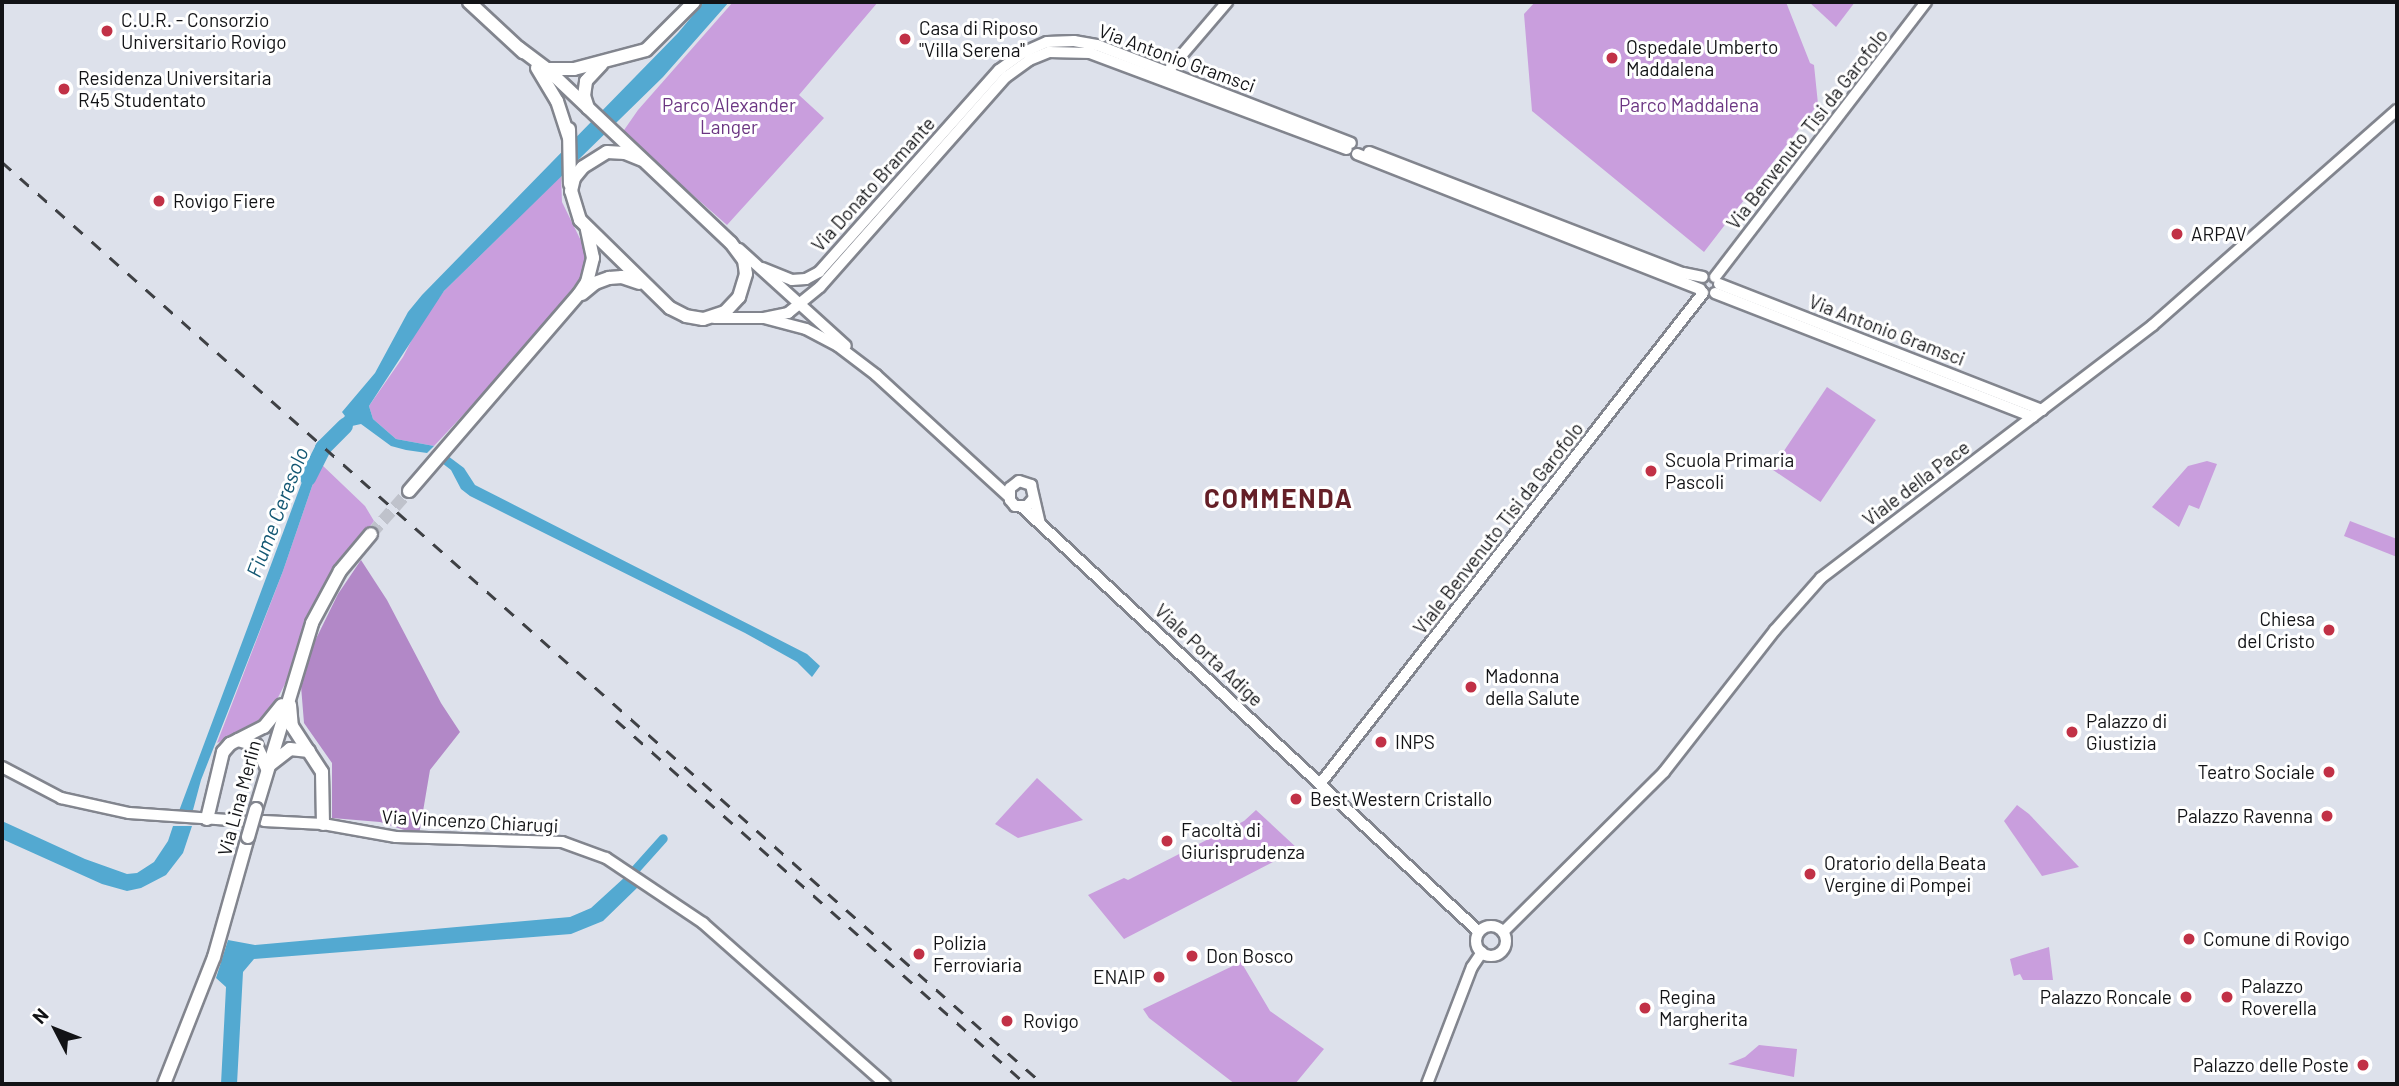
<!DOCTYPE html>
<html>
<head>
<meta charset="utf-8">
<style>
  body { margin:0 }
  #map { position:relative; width:2399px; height:1086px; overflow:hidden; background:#dde1eb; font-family:Barlow,sans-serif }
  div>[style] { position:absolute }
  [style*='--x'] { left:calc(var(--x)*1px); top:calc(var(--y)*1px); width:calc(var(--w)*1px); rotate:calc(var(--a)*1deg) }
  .green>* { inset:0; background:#c99edd; transform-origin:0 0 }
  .forest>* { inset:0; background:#b288c7 }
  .water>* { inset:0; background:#53a9d1 }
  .canal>* { height:9px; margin:-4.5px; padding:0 4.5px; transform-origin:4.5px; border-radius:4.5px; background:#53a9d1 }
  .river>* { height:16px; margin:-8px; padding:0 8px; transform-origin:8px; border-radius:8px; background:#53a9d1 }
  .secondary-tunnel>* { height:12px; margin-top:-6px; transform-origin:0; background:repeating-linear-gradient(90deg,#bfc2cb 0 12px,transparent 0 18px) }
  .roads { filter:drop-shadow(2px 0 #82858e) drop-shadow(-2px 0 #82858e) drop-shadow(0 2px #82858e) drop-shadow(0 -2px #82858e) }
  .tertiary>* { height:10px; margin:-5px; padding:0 5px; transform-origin:5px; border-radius:5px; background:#fff }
  .tertiary>.ring { margin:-5px; padding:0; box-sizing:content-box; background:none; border:10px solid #fff; border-radius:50% }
  .secondary>* { height:12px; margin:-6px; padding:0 6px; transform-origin:6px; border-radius:6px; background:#fff }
  .rail>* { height:2.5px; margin-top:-1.25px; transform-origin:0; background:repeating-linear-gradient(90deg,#3e4044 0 12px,transparent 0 24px) }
  .bridges { filter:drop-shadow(2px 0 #82858e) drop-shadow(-2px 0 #82858e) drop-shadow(0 2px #82858e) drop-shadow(0 -2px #82858e) }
  .secondary-bridge>* { height:12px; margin:-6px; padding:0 6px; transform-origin:6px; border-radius:6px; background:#fff }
  .dots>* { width:19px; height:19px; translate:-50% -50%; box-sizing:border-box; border:4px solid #fff; border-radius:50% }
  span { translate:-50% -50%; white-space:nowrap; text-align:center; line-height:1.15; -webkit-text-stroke:6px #fff; paint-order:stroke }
  .poi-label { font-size:19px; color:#121316 }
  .left { translate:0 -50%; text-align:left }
  .right { translate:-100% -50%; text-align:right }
  .street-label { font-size:19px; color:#121316 }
  .park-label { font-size:19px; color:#6b3582 }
  .water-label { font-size:21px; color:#135773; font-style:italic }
  .district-label { font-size:26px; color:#651f27; font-weight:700; letter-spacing:2px }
  .frame { position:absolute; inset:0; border:4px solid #121316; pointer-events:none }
  .north { position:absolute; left:21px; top:995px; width:70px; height:70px; -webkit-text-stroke:5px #fff; paint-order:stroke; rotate:312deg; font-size:19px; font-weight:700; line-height:28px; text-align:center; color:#121316 }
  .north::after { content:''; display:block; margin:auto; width:24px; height:32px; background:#121316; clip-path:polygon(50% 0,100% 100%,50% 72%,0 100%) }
</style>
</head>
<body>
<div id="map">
  <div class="green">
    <div style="clip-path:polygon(733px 2px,878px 2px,799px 95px,824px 118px,727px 225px,622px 133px,638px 110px)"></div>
    <div style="clip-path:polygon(1535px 2px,1786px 2px,1810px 63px,1814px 65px,1818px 104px,1704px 252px,1532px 111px,1524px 14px)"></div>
    <div style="clip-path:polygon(1809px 2px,1855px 2px,1836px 27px)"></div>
    <div style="clip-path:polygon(561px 176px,562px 202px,586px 251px,584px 273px,533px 340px,434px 446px,396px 439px,373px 419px,369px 406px,403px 357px,420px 324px,444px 291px)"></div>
    <div style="left:1827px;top:387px;width:59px;height:99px;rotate:34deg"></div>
    <div style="clip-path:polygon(2207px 461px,2217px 464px,2199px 509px,2189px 505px,2179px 527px,2152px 507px,2188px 466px)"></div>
    <div style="clip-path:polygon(320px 463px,365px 506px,374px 521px,325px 586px,298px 642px,286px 682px,272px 709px,259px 723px,217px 743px,283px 571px)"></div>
    <div style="clip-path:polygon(2350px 521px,2397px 539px,2397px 557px,2344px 536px)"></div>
    <div style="clip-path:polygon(1037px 778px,1083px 820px,1018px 838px,995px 824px)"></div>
    <div style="clip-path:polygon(2017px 805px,2029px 814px,2079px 867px,2042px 876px,2004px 821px)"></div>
    <div style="clip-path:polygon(1256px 810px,1298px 849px,1124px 939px,1088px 895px,1124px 878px,1128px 880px,1244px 821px)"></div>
    <div style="clip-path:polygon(2049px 947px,2053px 980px,2023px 980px,2020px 974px,2014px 976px,2010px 959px)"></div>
    <div style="clip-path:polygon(1241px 962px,1270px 1011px,1324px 1049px,1295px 1084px,1235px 1084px,1149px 1018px,1143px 1009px)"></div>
    <div style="clip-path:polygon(1759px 1045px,1797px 1049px,1794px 1077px,1728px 1064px,1745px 1057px)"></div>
  </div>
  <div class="forest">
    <div style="clip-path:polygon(361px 560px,387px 600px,441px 703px,460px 732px,430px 770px,419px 835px,380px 822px,332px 818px,332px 763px,304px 723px,301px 686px,312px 647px,338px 594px)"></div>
  </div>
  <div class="water">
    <div style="clip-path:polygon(704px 2px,729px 2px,663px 77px,444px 291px,369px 406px,373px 419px,396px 439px,434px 446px,427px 453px,406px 450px,391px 446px,361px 424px,352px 426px,336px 443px,326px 435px,345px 416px,342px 412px,375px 373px,408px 312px,422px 295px,678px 33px)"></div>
    <div style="clip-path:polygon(312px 455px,320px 463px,283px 571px,201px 780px,193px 810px,179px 811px)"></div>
    <div style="clip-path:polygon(448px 456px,464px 468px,475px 485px,807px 654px,820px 666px,812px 677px,797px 662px,745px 633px,470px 496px,461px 489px,451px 470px,442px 463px)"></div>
    <div style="clip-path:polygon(2px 821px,85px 859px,127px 874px,137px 873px,154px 862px,168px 841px,173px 826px,192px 826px,183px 853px,166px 875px,141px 888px,127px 891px,102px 884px,2px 839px)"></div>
    <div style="clip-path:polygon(625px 877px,639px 886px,603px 921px,571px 934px,254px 959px,243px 972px,237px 1084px,221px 1084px,226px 987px,216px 978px,228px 940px,255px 945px,570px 917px,591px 908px)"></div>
  </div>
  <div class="canal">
    <div style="--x:628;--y:877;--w:52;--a:-48.1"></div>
  </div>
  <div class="river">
    <div style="--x:308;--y:478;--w:34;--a:-63"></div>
    <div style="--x:323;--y:448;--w:31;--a:-45"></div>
  </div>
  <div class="secondary-tunnel">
    <div style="--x:371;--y:534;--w:57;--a:-48.5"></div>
  </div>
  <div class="roads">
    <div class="tertiary">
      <div style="--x:1163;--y:77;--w:99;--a:-49.5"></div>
      <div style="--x:1369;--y:152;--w:337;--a:21.1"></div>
      <div style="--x:1683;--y:273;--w:20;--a:11"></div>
      <div style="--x:1357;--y:154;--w:369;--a:21.5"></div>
      <div style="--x:739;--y:249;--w:144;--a:42.2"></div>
      <div style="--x:762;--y:268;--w:32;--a:22"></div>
      <div style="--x:792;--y:280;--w:14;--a:-4"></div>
      <div style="--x:806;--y:279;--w:15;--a:-28"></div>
      <div style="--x:819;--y:272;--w:271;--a:-48.3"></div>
      <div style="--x:999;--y:70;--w:29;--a:-36"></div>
      <div style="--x:1022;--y:53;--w:27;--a:-24"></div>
      <div style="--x:1047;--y:42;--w:27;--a:-2"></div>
      <div style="--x:1074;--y:41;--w:23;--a:10"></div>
      <div style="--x:1097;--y:45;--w:272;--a:21.1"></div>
      <div style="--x:1715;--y:277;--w:347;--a:-52.5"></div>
      <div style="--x:1719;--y:284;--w:347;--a:21.3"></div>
      <div style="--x:1715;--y:293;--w:341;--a:21.3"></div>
      <div style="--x:714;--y:318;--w:50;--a:0"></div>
      <div style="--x:764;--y:318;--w:43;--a:14.7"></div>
      <div style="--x:806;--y:329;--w:36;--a:28"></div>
      <div style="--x:838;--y:346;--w:48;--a:37.3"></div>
      <div style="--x:876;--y:375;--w:179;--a:42.5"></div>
      <div style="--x:764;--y:318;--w:25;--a:-12"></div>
      <div style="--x:788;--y:313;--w:41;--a:-39.1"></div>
      <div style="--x:820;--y:287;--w:281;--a:-48.5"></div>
      <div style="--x:1006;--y:77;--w:29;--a:-36"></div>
      <div style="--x:1029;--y:60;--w:22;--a:-22"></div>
      <div style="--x:1049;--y:52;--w:41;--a:1.4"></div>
      <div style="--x:1090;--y:53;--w:274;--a:20.5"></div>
      <div style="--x:1033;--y:499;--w:9;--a:131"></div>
      <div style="--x:1027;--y:506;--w:12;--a:180"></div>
      <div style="--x:1015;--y:506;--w:8;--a:-130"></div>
      <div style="--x:1010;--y:500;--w:12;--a:-90"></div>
      <div style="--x:1010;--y:488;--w:11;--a:-38"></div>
      <div style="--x:1019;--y:481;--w:13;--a:18"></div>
      <div style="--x:1031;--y:485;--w:39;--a:77"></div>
      <div style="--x:1022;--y:507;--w:624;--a:42.92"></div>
      <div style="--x:2;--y:767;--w:67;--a:27.7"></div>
      <div style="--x:61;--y:798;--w:70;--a:12.4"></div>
      <div style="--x:129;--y:813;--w:113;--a:4"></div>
      <div style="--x:1320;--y:784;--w:623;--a:-52.04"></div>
      <div style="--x:264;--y:821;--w:59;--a:2.9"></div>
      <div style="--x:323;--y:824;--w:74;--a:10.1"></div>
      <div style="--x:396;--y:837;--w:166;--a:1.7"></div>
      <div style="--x:562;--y:842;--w:47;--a:20"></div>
      <div style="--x:606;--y:858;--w:117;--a:33.8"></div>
      <div style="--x:703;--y:923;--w:243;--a:41.5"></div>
      <div class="ring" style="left:1476px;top:926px;width:20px;height:20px"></div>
      <div style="--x:1503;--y:932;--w:227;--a:-44.8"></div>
      <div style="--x:1664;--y:772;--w:180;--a:-52"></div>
      <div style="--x:1775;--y:630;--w:69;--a:-48.5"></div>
      <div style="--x:1821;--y:578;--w:417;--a:-37.3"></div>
      <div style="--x:2153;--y:325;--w:325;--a:-41.4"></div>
      <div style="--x:1427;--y:1084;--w:125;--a:-69"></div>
      <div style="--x:1472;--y:967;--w:18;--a:-56"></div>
    </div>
    <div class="secondary">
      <div style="--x:469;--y:2;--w:74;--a:42.8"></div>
      <div style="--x:519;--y:48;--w:35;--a:37"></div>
      <div style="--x:547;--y:69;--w:253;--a:43.4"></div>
      <div style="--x:731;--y:243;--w:21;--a:53"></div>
      <div style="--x:744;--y:260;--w:14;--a:82"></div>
      <div style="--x:746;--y:274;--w:24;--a:107"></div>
      <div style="--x:739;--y:297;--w:21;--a:133"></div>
      <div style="--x:725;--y:312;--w:23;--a:162"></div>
      <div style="--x:703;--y:319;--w:17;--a:-170"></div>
      <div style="--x:686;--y:316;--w:18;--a:-153"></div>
      <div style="--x:670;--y:308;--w:126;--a:-135.6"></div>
      <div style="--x:580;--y:220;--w:30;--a:-107"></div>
      <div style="--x:571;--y:191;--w:13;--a:-77"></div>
      <div style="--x:574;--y:178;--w:14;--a:-51"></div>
      <div style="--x:583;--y:167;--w:28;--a:-32"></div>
      <div style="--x:607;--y:152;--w:18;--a:3"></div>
      <div style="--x:625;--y:153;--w:18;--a:22"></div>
      <div style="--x:537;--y:68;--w:39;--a:59"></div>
      <div style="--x:557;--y:101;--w:38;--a:72"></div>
      <div style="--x:547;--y:69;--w:27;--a:0"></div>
      <div style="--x:574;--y:69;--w:74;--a:-14.8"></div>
      <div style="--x:646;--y:50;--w:68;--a:-45"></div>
      <div style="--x:588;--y:108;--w:13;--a:-108"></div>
      <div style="--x:584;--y:96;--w:15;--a:-82"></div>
      <div style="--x:586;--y:81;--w:23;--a:-47"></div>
      <div style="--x:569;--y:129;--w:55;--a:89"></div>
      <div style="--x:582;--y:294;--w:17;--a:-40"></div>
      <div style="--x:595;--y:283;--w:15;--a:-20"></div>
      <div style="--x:609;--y:278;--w:13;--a:-4"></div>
      <div style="--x:622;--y:277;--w:18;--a:19"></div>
      <div style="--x:409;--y:491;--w:260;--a:-49.2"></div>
      <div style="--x:579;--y:294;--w:14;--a:-56"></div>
      <div style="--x:587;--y:282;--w:25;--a:-76"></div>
      <div style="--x:593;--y:258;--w:30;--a:-102"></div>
      <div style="--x:290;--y:705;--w:21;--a:85"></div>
      <div style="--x:292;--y:726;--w:55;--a:56.9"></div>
      <div style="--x:322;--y:772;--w:52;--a:88.9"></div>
      <div style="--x:238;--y:740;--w:19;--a:16"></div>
      <div style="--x:256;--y:745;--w:26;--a:65"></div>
      <div style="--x:271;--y:764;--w:24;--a:-38"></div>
      <div style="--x:290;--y:749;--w:19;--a:6"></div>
      <div style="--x:256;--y:809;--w:194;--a:-73.2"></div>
      <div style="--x:312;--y:623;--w:59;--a:-61.7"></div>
      <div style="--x:340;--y:571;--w:48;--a:-50"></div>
      <div style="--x:207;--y:819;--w:69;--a:-76.6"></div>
      <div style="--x:223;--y:752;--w:11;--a:-49"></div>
      <div style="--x:230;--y:744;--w:38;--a:-27"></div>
      <div style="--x:264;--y:727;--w:28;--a:-51"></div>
      <div style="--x:164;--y:1084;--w:136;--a:-68.5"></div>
      <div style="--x:214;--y:957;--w:125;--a:-74.2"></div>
    </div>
  </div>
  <div class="rail">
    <div style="--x:2;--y:162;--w:1391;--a:41.53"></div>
    <div style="--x:616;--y:720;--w:548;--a:41.6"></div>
  </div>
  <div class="bridges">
    <div class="secondary-bridge">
      <div style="--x:248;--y:837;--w:29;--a:-74"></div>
    </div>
  </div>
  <div class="dots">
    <div style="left:107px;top:31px;background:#c13146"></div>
    <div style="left:905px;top:39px;background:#c13146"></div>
    <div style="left:1612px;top:58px;background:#c13146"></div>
    <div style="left:64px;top:89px;background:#c13146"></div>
    <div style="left:159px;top:201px;background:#c13146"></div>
    <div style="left:2177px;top:234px;background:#c13146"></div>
    <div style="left:1651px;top:471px;background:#c13146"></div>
    <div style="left:2329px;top:630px;background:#c13146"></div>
    <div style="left:1471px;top:687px;background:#c13146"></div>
    <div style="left:2072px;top:732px;background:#c13146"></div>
    <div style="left:1381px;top:742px;background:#c13146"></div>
    <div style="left:2329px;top:772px;background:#c13146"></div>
    <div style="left:1296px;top:799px;background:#c13146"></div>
    <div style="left:2327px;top:816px;background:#c13146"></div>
    <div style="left:1167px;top:841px;background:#c13146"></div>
    <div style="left:1810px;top:874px;background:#c13146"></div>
    <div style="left:2189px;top:939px;background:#c13146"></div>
    <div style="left:919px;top:954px;background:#c13146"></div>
    <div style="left:1192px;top:956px;background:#c13146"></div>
    <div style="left:1159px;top:977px;background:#c13146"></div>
    <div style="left:2186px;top:997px;background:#c13146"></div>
    <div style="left:2227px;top:997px;background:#c13146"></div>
    <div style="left:1645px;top:1008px;background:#c13146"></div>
    <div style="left:1007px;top:1021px;background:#c13146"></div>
    <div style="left:2363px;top:1065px;background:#c13146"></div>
  </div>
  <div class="poi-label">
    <span class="left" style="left:121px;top:31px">C.U.R. - Consorzio<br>Universitario Rovigo</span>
    <span class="left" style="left:919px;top:39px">Casa di Riposo<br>"Villa Serena"</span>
    <span class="left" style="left:1626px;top:58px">Ospedale Umberto<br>Maddalena</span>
    <span class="left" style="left:78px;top:89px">Residenza Universitaria<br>R45 Studentato</span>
    <span class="left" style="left:173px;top:201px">Rovigo Fiere</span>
    <span class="left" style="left:2191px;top:234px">ARPAV</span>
    <span class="left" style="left:1665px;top:471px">Scuola Primaria<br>Pascoli</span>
    <span class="right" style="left:2315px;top:630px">Chiesa<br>del Cristo</span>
    <span class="left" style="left:1485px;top:687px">Madonna<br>della Salute</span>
    <span class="left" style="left:2086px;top:732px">Palazzo di<br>Giustizia</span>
    <span class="left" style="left:1395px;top:742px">INPS</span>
    <span class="right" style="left:2315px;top:772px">Teatro Sociale</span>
    <span class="left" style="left:1310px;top:799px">Best Western Cristallo</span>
    <span class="right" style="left:2313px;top:816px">Palazzo Ravenna</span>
    <span class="left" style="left:1181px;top:841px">Facoltà di<br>Giurisprudenza</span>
    <span class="left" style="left:1824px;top:874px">Oratorio della Beata<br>Vergine di Pompei</span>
    <span class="left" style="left:2203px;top:939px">Comune di Rovigo</span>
    <span class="left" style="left:933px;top:954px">Polizia<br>Ferroviaria</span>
    <span class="left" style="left:1206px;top:956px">Don Bosco</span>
    <span class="right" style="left:1145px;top:977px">ENAIP</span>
    <span class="left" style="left:2241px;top:997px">Palazzo<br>Roverella</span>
    <span class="left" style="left:1659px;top:1008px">Regina<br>Margherita</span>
    <span class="right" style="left:2172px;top:997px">Palazzo Roncale</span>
    <span class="left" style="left:1023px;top:1021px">Rovigo</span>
    <span class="right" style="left:2349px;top:1065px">Palazzo delle Poste</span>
  </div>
  <div class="street-label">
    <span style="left:1177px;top:58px;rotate:20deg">Via Antonio Gramsci</span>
    <span style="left:1807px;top:129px;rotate:-52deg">Via Benvenuto Tisi da Garofolo</span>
    <span style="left:873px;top:184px;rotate:-48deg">Via Donato Bramante</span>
    <span style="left:1887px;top:330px;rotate:21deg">Via Antonio Gramsci</span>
    <span style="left:1916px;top:483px;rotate:-37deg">Viale della Pace</span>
    <span style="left:1498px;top:528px;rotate:-52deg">Viale Benvenuto Tisi da Garofolo</span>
    <span style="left:1209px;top:655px;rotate:43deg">Viale Porta Adige</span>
    <span style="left:239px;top:798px;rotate:-75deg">Via Lina Merlin</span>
    <span style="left:470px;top:821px;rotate:3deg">Via Vincenzo Chiarugi</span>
  </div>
  <div class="park-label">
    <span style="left:729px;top:116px">Parco Alexander<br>Langer</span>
    <span style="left:1689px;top:105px">Parco Maddalena</span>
  </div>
  <div class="water-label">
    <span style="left:277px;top:512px;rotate:-69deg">Fiume Ceresolo</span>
  </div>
  <div class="district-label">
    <span style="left:1279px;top:498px">COMMENDA</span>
  </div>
  <div class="frame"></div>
  <div class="north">N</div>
</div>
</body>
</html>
